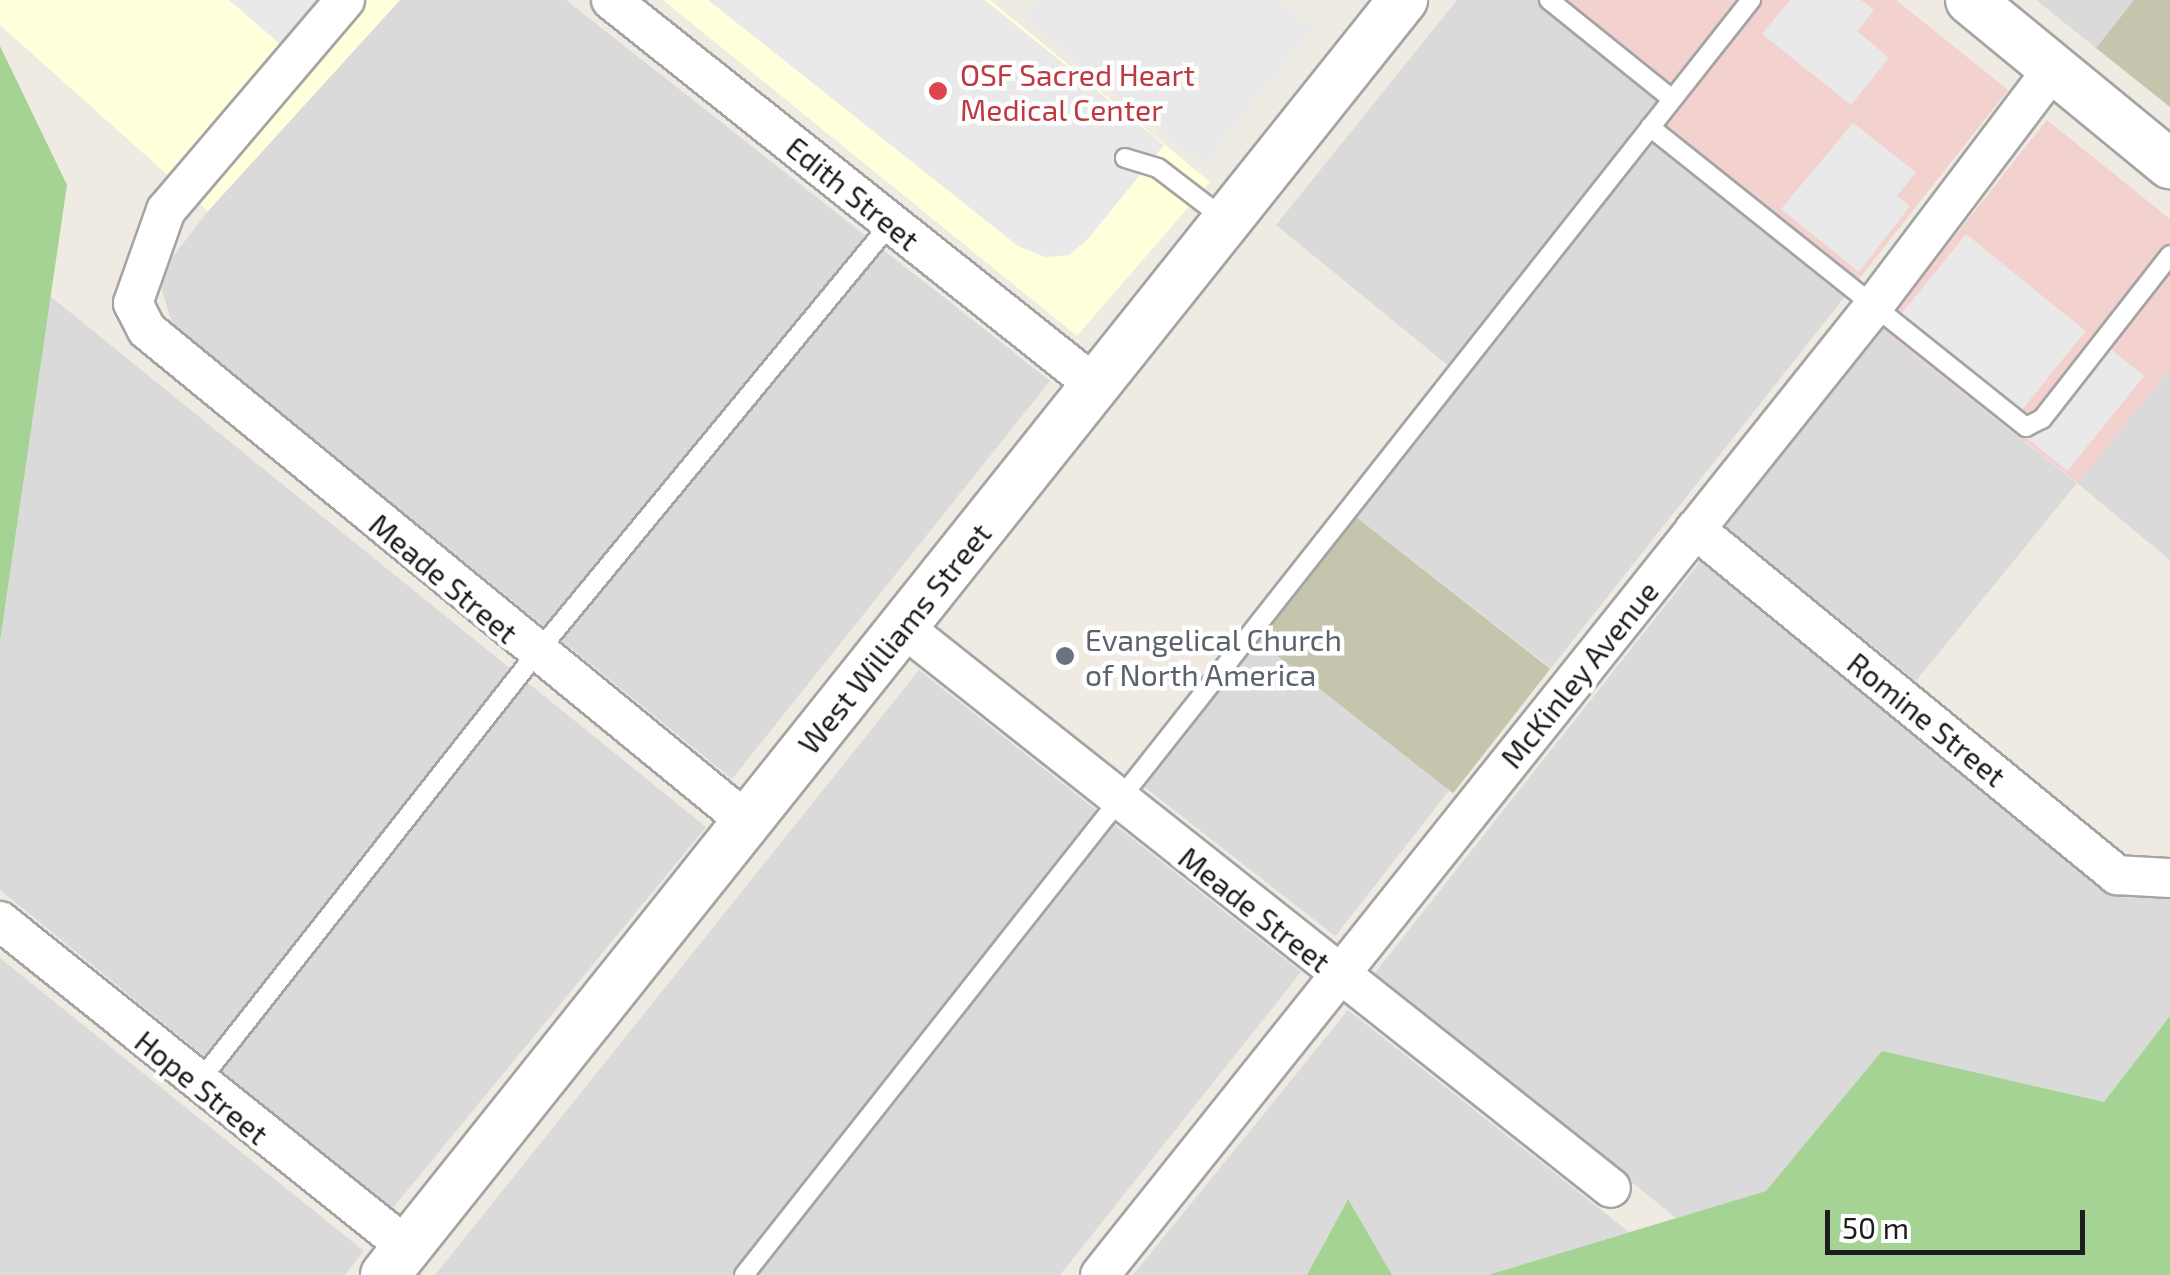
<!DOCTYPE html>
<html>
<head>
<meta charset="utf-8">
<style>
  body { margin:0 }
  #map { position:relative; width:2170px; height:1275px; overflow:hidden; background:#f0ebe2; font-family:"Exo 2",sans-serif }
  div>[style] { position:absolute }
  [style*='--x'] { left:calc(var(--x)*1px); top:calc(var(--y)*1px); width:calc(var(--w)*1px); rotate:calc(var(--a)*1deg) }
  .residential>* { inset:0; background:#dbdada; transform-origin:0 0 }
  .commercial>* { inset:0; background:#f2d1cf }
  .education>* { inset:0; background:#ffffdc }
  .construction>* { inset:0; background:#c5c5ad; transform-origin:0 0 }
  .forest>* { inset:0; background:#a5d393 }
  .parking>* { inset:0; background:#e9e9e9; transform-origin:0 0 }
  .roads { filter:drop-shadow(2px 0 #a4a4a4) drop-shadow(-2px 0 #a4a4a4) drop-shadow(0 2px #a4a4a4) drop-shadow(0 -2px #a4a4a4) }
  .service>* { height:18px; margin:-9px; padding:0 9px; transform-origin:9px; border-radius:9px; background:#fff }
  .minor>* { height:38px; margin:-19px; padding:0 19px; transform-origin:19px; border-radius:19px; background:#fff }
  .tertiary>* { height:48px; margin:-24px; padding:0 24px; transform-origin:24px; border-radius:24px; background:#fff }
  .dots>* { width:28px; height:28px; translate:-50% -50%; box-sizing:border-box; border:5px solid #fff; border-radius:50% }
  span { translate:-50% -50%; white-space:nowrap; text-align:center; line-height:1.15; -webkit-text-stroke:9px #fff; paint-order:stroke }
  .health-label { font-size:30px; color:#be3a42 }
  .left { translate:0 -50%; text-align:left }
  .street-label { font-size:30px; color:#1d1d1d }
  .worship-label { font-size:30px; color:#5b616d }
  .scale { position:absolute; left:1825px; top:1210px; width:260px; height:45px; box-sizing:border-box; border:5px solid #1d1d1d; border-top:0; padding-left:12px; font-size:30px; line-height:35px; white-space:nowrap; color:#1d1d1d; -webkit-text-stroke:8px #fff; paint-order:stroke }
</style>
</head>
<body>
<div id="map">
  <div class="residential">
    <div style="clip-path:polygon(400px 0,566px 0,1050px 381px,732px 779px,172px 324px,158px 276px,208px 211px)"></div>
    <div style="clip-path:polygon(1457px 0,1549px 0,1672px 99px,1851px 289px,1551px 668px,1347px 510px,1456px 372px,1276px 225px)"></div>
    <div style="clip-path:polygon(2036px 0,2134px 0,2096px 48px)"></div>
    <div style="clip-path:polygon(50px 296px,706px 827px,392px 1209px,0 890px,0 641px)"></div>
    <div style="clip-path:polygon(1881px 329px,2077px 483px,2170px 369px,2170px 560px,2077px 483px,1916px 681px,1725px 526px)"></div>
    <div style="clip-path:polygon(1703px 558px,2110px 893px,2170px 898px,2170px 1016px,2104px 1102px,1882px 1052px,1766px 1191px,1676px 1218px,1374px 974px)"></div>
    <div style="left:1249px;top:634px;width:254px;height:185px;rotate:38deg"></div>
    <div style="clip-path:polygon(919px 670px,1301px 972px,1060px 1275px,435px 1275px)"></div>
    <div style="clip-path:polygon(0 958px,364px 1251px,345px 1275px,0 1275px)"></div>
    <div style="clip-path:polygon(1348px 1010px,1629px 1232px,1488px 1275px,1392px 1275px,1347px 1200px,1307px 1275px,1133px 1275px)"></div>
  </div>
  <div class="commercial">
    <div style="clip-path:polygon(1549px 0,1896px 0,2008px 90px,1851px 289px,1650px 127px,1671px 100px)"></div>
    <div style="clip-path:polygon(2047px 120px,2170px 219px,2170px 369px,2078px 483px,1881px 329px)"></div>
  </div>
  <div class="education">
    <div style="clip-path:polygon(0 0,400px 0,208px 211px,0 25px)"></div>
    <div style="clip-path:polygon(663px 0,990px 0,1210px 182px,1077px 336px)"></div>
  </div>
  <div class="construction">
    <div style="clip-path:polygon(2134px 0,2170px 0,2170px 107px,2096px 48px)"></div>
    <div style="left:1347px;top:510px;width:258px;height:158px;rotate:38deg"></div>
  </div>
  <div class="forest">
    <div style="clip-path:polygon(0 46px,67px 185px,0 641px)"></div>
    <div style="clip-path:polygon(2170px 1016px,2170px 1275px,1488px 1275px,1766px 1191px,1882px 1051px,2104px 1102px)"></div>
    <div style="clip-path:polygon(1348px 1199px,1392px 1275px,1307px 1275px)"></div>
  </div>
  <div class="parking">
    <div style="clip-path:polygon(229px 0,327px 0,286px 49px)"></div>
    <div style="clip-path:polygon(708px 0,985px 0,1164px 145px,1088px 239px,1069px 255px,1045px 257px,1018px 246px)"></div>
    <div style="clip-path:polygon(1036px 0,1278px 0,1314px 28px,1203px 165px,1022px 16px)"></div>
    <div style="clip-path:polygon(1790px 0,1861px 0,1874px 10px,1857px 31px,1889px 58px,1851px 105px,1762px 34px)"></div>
    <div style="clip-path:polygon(1853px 123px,1916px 172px,1897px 196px,1910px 206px,1859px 272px,1781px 209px)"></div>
    <div style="left:1966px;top:234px;width:154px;height:102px;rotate:39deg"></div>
    <div style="left:2096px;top:337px;width:62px;height:122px;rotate:39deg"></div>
  </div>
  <div class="roads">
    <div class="service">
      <div style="--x:1549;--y:0;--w:158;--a:38.8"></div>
      <div style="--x:1650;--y:127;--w:481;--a:38.6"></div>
      <div style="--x:2026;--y:427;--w:18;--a:-27"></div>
      <div style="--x:2042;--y:419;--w:208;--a:-52"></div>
      <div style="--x:1125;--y:158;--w:34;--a:17"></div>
      <div style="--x:1158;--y:168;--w:87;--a:37.5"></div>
      <div style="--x:198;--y:1083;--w:545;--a:-51.78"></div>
      <div style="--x:535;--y:655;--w:560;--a:-50.51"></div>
      <div style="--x:744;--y:1275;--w:1625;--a:-51.7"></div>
    </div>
    <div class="minor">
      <div style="--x:345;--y:0;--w:276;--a:130.4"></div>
      <div style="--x:166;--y:210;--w:99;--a:109.5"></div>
      <div style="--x:133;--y:303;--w:30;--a:63"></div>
      <div style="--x:147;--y:330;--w:775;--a:39.34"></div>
      <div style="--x:611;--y:0;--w:620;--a:38.52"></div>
      <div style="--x:1695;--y:529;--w:546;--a:39.35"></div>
      <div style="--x:2117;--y:875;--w:53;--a:3.2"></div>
      <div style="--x:903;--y:627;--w:903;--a:38.39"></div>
      <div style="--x:0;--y:921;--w:523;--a:38.71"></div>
      <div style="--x:1100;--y:1275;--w:1239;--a:-51.39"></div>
      <div style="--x:1873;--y:307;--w:298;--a:-52.9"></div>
    </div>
    <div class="tertiary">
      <div style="--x:1970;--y:0;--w:259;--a:39.4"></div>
      <div style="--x:385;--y:1275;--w:1632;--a:-51.4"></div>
    </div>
  </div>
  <div class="dots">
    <div style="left:938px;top:91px;background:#e0444e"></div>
    <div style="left:1065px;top:656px;background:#6b7280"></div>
  </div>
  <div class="health-label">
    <span class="left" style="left:960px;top:91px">OSF Sacred Heart<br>Medical Center</span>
  </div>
  <div class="street-label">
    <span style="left:853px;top:193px;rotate:39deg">Edith Street</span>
    <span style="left:444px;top:578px;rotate:40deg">Meade Street</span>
    <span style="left:894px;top:638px;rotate:-51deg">West Williams Street</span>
    <span style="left:1579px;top:674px;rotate:-51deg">McKinley Avenue</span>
    <span style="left:1927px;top:719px;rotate:39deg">Romine Street</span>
    <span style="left:1255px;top:909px;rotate:38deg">Meade Street</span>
    <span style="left:202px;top:1087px;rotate:39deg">Hope Street</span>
  </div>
  <div class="worship-label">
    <span class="left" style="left:1085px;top:656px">Evangelical Church<br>of North America</span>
  </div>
  <div class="scale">50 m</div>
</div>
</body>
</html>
